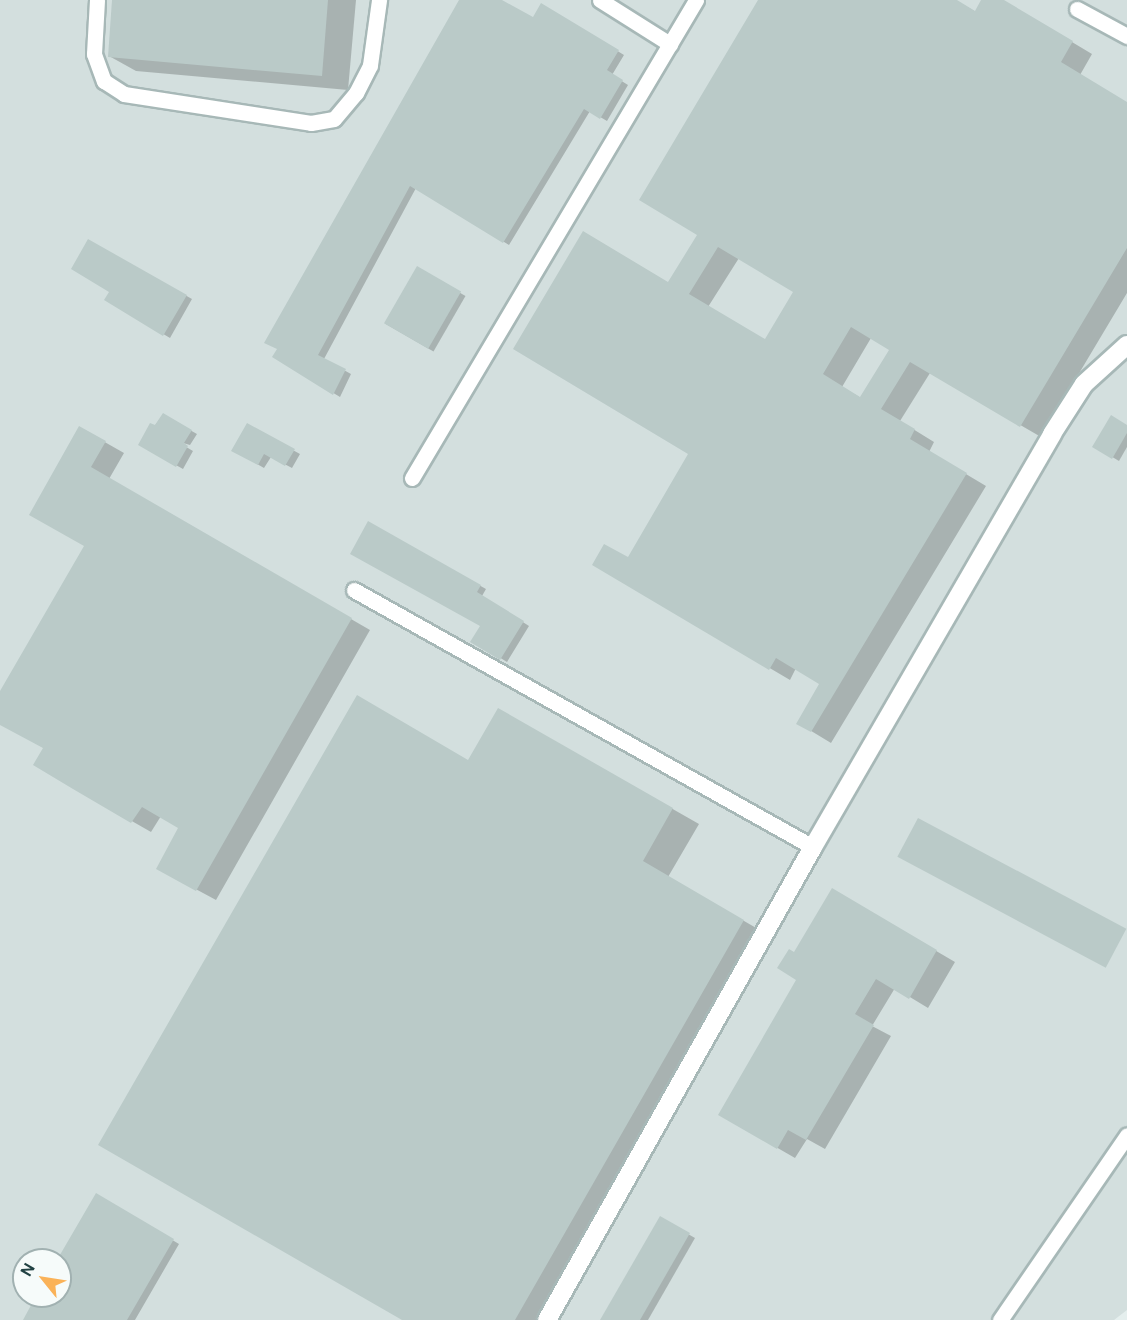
<!DOCTYPE html>
<html>
<head>
<meta charset="utf-8">
<style>
  body { margin:0 }
  #map { position:relative; width:1127px; height:1320px; overflow:hidden; background:#e5efee; font-family:"DM Sans",sans-serif }
  div>[style] { position:absolute }
  [style*='--x'] { left:calc(var(--x)*1px); top:calc(var(--y)*1px); width:calc(var(--w)*1px); rotate:calc(var(--a)*1deg) }
  .built>* { inset:0; background:#d3dfde }
  .shadow>* { inset:0; background:#0003; transform-origin:0 0 }
  .building>* { inset:0; background:#bacac8; transform-origin:0 0 }
  .roads { filter:drop-shadow(2px 0 #a7b8b7) drop-shadow(-2px 0 #a7b8b7) drop-shadow(0 2px #a7b8b7) drop-shadow(0 -2px #a7b8b7) }
  .service>* { height:15px; margin:-7.5px; padding:0 7.5px; transform-origin:7.5px; border-radius:7.5px; background:#fff }
  .minor>* { height:18px; margin:-9px; padding:0 9px; transform-origin:9px; border-radius:9px; background:#fff }
  span { translate:-50% -50%; white-space:nowrap; text-align:center; line-height:1.15; -webkit-text-stroke:5px #f6fbfa; paint-order:stroke }
  .north { position:absolute; left:12px; top:1248px; width:60px; height:60px; box-sizing:border-box; background:#f6fbfa; border:2px solid #a1b1b1; border-radius:50%; rotate:300deg; font-size:16px; font-weight:700; line-height:24px; text-align:center; color:#224243 }
  .north::after { content:''; display:block; margin:auto; width:21px; height:27px; background:#fab258; clip-path:polygon(50% 0,100% 100%,50% 72%,0 100%) }
</style>
</head>
<body>
<div id="map">
  <div class="built">
    <div style="clip-path:polygon(evenodd,0 0,1127px 0,1127px 1310px,1114px 1320px,0 1320px,0 0,24px 1260px,60px 1260px,60px 1296px,24px 1296px,24px 1260px)"></div>
  </div>
  <div class="shadow">
    <div style="clip-path:polygon(114px 0,356px 0,348px 90px,136px 71px,109px 56px)"></div>
    <div style="clip-path:polygon(461px 0,499px 0,533px 19px,542px 5px,624px 55px,612px 75px,628px 85px,607px 121px,590px 111px,509px 245px,416px 188px,324px 359px,351px 374px,340px 397px,274px 357px)"></div>
    <div style="clip-path:polygon(evenodd,760px 0,955px 0,976px 12px,983px 0,1002px 0,1092px 54px,1080px 75px,1127px 103px,1127px 293px,1041px 437px,930px 373px,900px 421px,934px 442px,929px 452px,986px 486px,831px 743px,798px 723px,821px 683px,796px 668px,790px 680px,594px 564px,629px 559px,690px 454px,669px 283px,699px 234px,760px 0,739px 258px,795px 291px,765px 341px,708px 307px,739px 258px,760px 0,871px 338px,891px 349px,861px 398px,842px 387px,871px 338px)"></div>
    <div style="clip-path:polygon(89px 241px,192px 299px,170px 338px,106px 300px,111px 291px)"></div>
    <div style="left:417px;top:268px;width:56px;height:64px;rotate:30deg"></div>
    <div style="clip-path:polygon(163px 415px,197px 434px,190px 445px,176px 441px,193px 451px,183px 469px,140px 445px)"></div>
    <div style="clip-path:polygon(247px 425px,300px 454px,292px 468px,271px 457px,264px 468px,233px 450px)"></div>
    <div style="clip-path:polygon(1127px 427px,1127px 447px,1119px 461px,1094px 446px)"></div>
    <div style="clip-path:polygon(80px 428px,124px 453px,109px 479px,370px 630px,216px 900px,177px 879px,180px 828px,161px 816px,151px 832px,74px 788px,44px 748px,0 723px,0 694px,86px 545px)"></div>
    <div style="clip-path:polygon(368px 523px,486px 589px,482px 596px,529px 626px,507px 662px,473px 641px,482px 626px)"></div>
    <div style="clip-path:polygon(499px 710px,699px 824px,668px 877px,770px 936px,549px 1320px,405px 1320px,469px 762px)"></div>
    <div style="clip-path:polygon(832px 890px,955px 962px,928px 1008px,895px 988px,872px 1026px,891px 1036px,825px 1149px,807px 1139px,795px 1158px,720px 1115px,798px 979px,795px 954px)"></div>
    <div style="clip-path:polygon(97px 1195px,179px 1244px,135px 1320px,24px 1320px,38px 1296px,60px 1296px)"></div>
    <div style="clip-path:polygon(660px 1218px,695px 1238px,648px 1320px,602px 1320px)"></div>
  </div>
  <div class="building">
    <div style="clip-path:polygon(112px 0,328px 0,322px 76px,108px 57px)"></div>
    <div style="clip-path:polygon(459px 0,502px 0,533px 17px,541px 3px,619px 50px,607px 70px,623px 80px,600px 119px,584px 109px,503px 243px,410px 186px,318px 355px,346px 369px,333px 395px,272px 357px,277px 349px,264px 343px)"></div>
    <div style="clip-path:polygon(evenodd,758px 0,957px 0,975px 11px,981px 0,1004px 0,1073px 41px,1061px 62px,1127px 102px,1127px 248px,1020px 427px,910px 362px,881px 409px,915px 429px,910px 439px,967px 473px,811px 732px,796px 724px,819px 684px,776px 658px,769px 670px,592px 565px,604px 544px,628px 557px,688px 454px,513px 349px,583px 231px,668px 282px,697px 235px,639px 200px,758px 0,718px 247px,793px 292px,765px 339px,689px 294px,718px 247px,758px 0,851px 327px,889px 350px,860px 397px,823px 374px,851px 327px)"></div>
    <div style="clip-path:polygon(88px 239px,187px 295px,163px 336px,104px 300px,109px 292px,71px 269px)"></div>
    <div style="left:417px;top:266px;width:51px;height:66px;rotate:30deg"></div>
    <div style="clip-path:polygon(163px 413px,192px 430px,184px 443px,188px 446px,176px 467px,138px 445px,150px 423px,155px 425px)"></div>
    <div style="clip-path:polygon(1111px 415px,1127px 425px,1127px 433px,1112px 459px,1092px 447px)"></div>
    <div style="clip-path:polygon(247px 423px,295px 449px,285px 466px,264px 454px,258px 465px,231px 451px)"></div>
    <div style="clip-path:polygon(79px 426px,106px 441px,91px 467px,352px 618px,196px 891px,156px 869px,178px 828px,142px 807px,131px 823px,73px 789px,33px 765px,43px 748px,0 725px,0 691px,84px 546px,29px 515px)"></div>
    <div style="clip-path:polygon(368px 521px,481px 585px,477px 592px,524px 621px,500px 660px,470px 642px,480px 626px,350px 554px)"></div>
    <div style="clip-path:polygon(357px 695px,468px 760px,498px 708px,673px 808px,643px 861px,744px 920px,515px 1320px,402px 1320px,98px 1145px)"></div>
    <div style="left:918px;top:818px;width:236px;height:44px;rotate:28deg"></div>
    <div style="clip-path:polygon(832px 888px,937px 950px,909px 999px,876px 979px,855px 1014px,874px 1025px,806px 1140px,788px 1130px,777px 1149px,718px 1115px,796px 980px,777px 968px,789px 949px,794px 952px)"></div>
    <div style="clip-path:polygon(96px 1193px,174px 1239px,127px 1320px,23px 1320px,36px 1296px,60px 1296px,57px 1260px)"></div>
    <div style="clip-path:polygon(660px 1216px,690px 1233px,640px 1320px,600px 1320px)"></div>
  </div>
  <div class="roads">
    <div class="service">
      <div style="--x:97;--y:0;--w:54;--a:93.2"></div>
      <div style="--x:94;--y:54;--w:29;--a:70"></div>
      <div style="--x:104;--y:81;--w:24;--a:33"></div>
      <div style="--x:124;--y:94;--w:189;--a:8.8"></div>
      <div style="--x:311;--y:123;--w:23;--a:-10"></div>
      <div style="--x:334;--y:119;--w:34;--a:-50"></div>
      <div style="--x:356;--y:93;--w:31;--a:-63"></div>
      <div style="--x:370;--y:65;--w:66;--a:-82.1"></div>
      <div style="--x:600;--y:0;--w:83;--a:32.2"></div>
      <div style="--x:1077;--y:9;--w:57;--a:28.4"></div>
      <div style="--x:412;--y:478;--w:556;--a:-59.28"></div>
      <div style="--x:354;--y:590;--w:526;--a:29.25"></div>
      <div style="--x:1000;--y:1320;--w:224;--a:-55.5"></div>
    </div>
    <div class="minor">
      <div style="--x:547;--y:1320;--w:543;--a:-60.65"></div>
      <div style="--x:813;--y:847;--w:477;--a:-59.9"></div>
      <div style="--x:1052;--y:434;--w:59;--a:-57.4"></div>
      <div style="--x:1084;--y:384;--w:58;--a:-42.2"></div>
    </div>
  </div>
  <div class="north">N</div>
</div>
</body>
</html>
